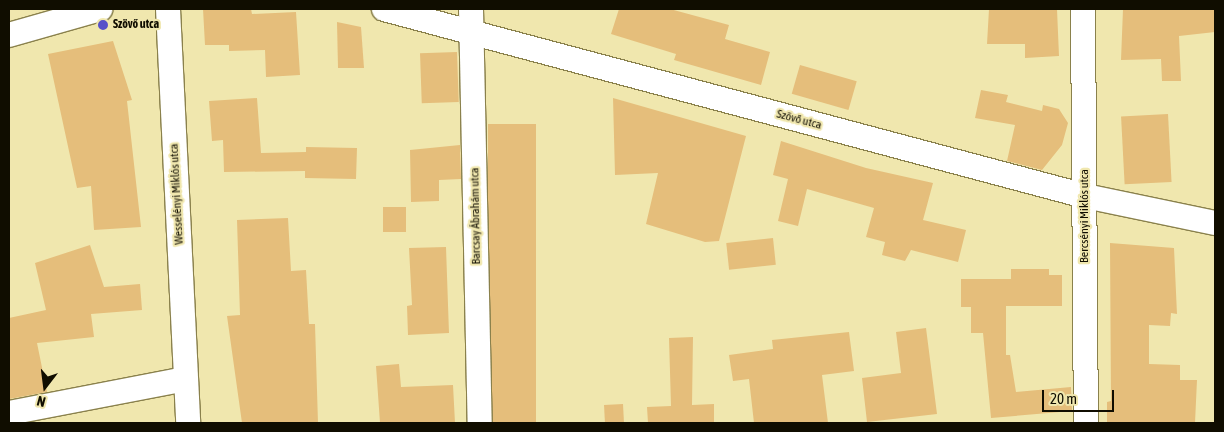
<!DOCTYPE html>
<html>
<head>
<meta charset="utf-8">
<style>
  body { margin:0 }
  #map { position:relative; width:1224px; height:432px; overflow:hidden; background:#f0e7ae; font-family:"Asap Condensed",sans-serif }
  div>[style] { position:absolute }
  [style*='--x'] { left:calc(var(--x)*1px); top:calc(var(--y)*1px); width:calc(var(--w)*1px); rotate:calc(var(--a)*1deg) }
  .building>* { inset:0; background:#e5be7b; transform-origin:0 0 }
  .roads { filter:drop-shadow(1px 0 #8a814c) drop-shadow(-1px 0 #8a814c) drop-shadow(0 1px #8a814c) drop-shadow(0 -1px #8a814c) }
  .minor>* { height:24px; margin:-12px; padding:0 12px; transform-origin:12px; border-radius:12px; background:#fff }
  .dots>* { width:14px; height:14px; translate:-50% -50%; box-sizing:border-box; border:2px solid #f0e7ae; border-radius:50% }
  span { translate:-50% -50%; white-space:nowrap; text-align:center; line-height:1.15; -webkit-text-stroke:4.5px #f0e7ae; paint-order:stroke }
  .poi-label { font-size:12px; color:#100d00; font-weight:700 }
  .left { translate:0 -50%; text-align:left }
  .street-label { font-size:12px; color:#100d00 }
  .frame { position:absolute; inset:0; border:10px solid #100d00; pointer-events:none }
  .north { position:absolute; left:20px; top:362px; width:50px; height:50px; -webkit-text-stroke:4px #f0e7ae; paint-order:stroke; rotate:195deg; font-size:14px; font-weight:700; line-height:20px; text-align:center; color:#100d00 }
  .north::after { content:''; display:block; margin:auto; width:18px; height:22px; background:#100d00; clip-path:polygon(50% 0,100% 100%,50% 72%,0 100%) }
  .scale { position:absolute; left:1042px; top:390px; width:72px; height:22px; box-sizing:border-box; border:2px solid #100d00; border-top:0; padding-left:6px; font-size:15px; line-height:18px; white-space:nowrap; color:#100d00; -webkit-text-stroke:4px #f0e7ae; paint-order:stroke }
</style>
</head>
<body>
<div id="map">
  <div class="building">
    <div style="clip-path:polygon(203px 9px,251px 9px,252px 14px,296px 12px,300px 75px,266px 77px,265px 50px,229px 51px,229px 45px,205px 45px)"></div>
    <div style="clip-path:polygon(619px 9px,670px 9px,729px 25px,725px 39px,770px 52px,761px 85px,674px 60px,676px 54px,611px 34px)"></div>
    <div style="clip-path:polygon(989px 9px,1057px 9px,1059px 56px,1025px 58px,1025px 44px,987px 44px)"></div>
    <div style="clip-path:polygon(1123px 9px,1215px 9px,1215px 32px,1179px 36px,1181px 81px,1162px 81px,1161px 59px,1121px 60px)"></div>
    <div style="clip-path:polygon(337px 22px,361px 27px,364px 68px,338px 68px)"></div>
    <div style="clip-path:polygon(113px 41px,132px 100px,127px 101px,141px 227px,94px 230px,91px 186px,77px 188px,48px 54px)"></div>
    <div style="left:457px;top:52px;width:50px;height:37px;rotate:88deg"></div>
    <div style="left:800px;top:65px;width:59px;height:30px;rotate:16deg"></div>
    <div style="clip-path:polygon(981px 90px,1008px 95px,1006px 102px,1042px 111px,1043px 105px,1059px 109px,1068px 123px,1062px 145px,1042px 170px,1007px 161px,1015px 125px,975px 118px)"></div>
    <div style="clip-path:polygon(257px 98px,261px 153px,306px 152px,306px 147px,357px 148px,356px 179px,305px 178px,305px 171px,224px 172px,223px 140px,212px 141px,209px 101px)"></div>
    <div style="clip-path:polygon(613px 98px,746px 136px,719px 241px,705px 242px,646px 224px,658px 173px,615px 175px)"></div>
    <div style="left:1168px;top:114px;width:68px;height:47px;rotate:87deg"></div>
    <div style="left:488px;top:124px;width:48px;height:299px"></div>
    <div style="clip-path:polygon(781px 141px,866px 168px,933px 183px,923px 220px,966px 230px,958px 262px,911px 250px,905px 261px,882px 255px,885px 242px,866px 237px,874px 208px,807px 189px,798px 226px,778px 221px,788px 179px,773px 175px)"></div>
    <div style="clip-path:polygon(460px 145px,461px 179px,439px 180px,439px 201px,411px 202px,410px 150px)"></div>
    <div style="left:383px;top:207px;width:23px;height:25px"></div>
    <div style="clip-path:polygon(288px 218px,291px 271px,306px 270px,309px 324px,315px 324px,318px 423px,242px 423px,227px 316px,240px 315px,237px 220px)"></div>
    <div style="left:773px;top:238px;width:27px;height:47px;rotate:84deg"></div>
    <div style="clip-path:polygon(1110px 243px,1174px 248px,1177px 314px,1171px 313px,1170px 326px,1149px 325px,1149px 364px,1180px 365px,1180px 380px,1197px 380px,1195px 423px,1107px 423px,1107px 402px,1111px 401px)"></div>
    <div style="clip-path:polygon(90px 245px,104px 287px,140px 284px,142px 310px,91px 314px,94px 337px,37px 343px,47px 392px,9px 399px,9px 318px,46px 310px,35px 263px)"></div>
    <div style="clip-path:polygon(446px 247px,449px 333px,408px 335px,407px 306px,412px 305px,409px 248px)"></div>
    <div style="clip-path:polygon(1011px 269px,1049px 269px,1049px 275px,1062px 275px,1062px 306px,1006px 306px,1006px 355px,1010px 355px,1016px 392px,1071px 387px,1072px 411px,991px 418px,983px 333px,971px 333px,971px 307px,961px 307px,961px 279px,1011px 279px)"></div>
    <div style="clip-path:polygon(926px 328px,937px 414px,867px 422px,862px 378px,901px 373px,896px 332px)"></div>
    <div style="clip-path:polygon(849px 332px,854px 371px,822px 375px,828px 423px,754px 423px,749px 379px,733px 381px,729px 355px,773px 349px,772px 340px)"></div>
    <div style="clip-path:polygon(693px 337px,692px 405px,714px 404px,714px 423px,648px 423px,647px 407px,671px 406px,669px 338px)"></div>
    <div style="clip-path:polygon(399px 364px,401px 387px,453px 385px,455px 423px,380px 423px,376px 366px)"></div>
    <div style="left:623px;top:404px;width:19px;height:19px;rotate:87deg"></div>
  </div>
  <div class="roads">
    <div class="minor">
      <div style="--x:168;--y:9;--w:414;--a:87.2"></div>
      <div style="--x:384;--y:9;--w:726;--a:14.94"></div>
      <div style="--x:1085;--y:196;--w:133;--a:11.7"></div>
      <div style="--x:471;--y:9;--w:414;--a:88.8"></div>
      <div style="--x:1083;--y:9;--w:414;--a:89.6"></div>
      <div style="--x:9;--y:35;--w:95;--a:-15.9"></div>
      <div style="--x:9;--y:413;--w:179;--a:-10.9"></div>
    </div>
  </div>
  <div class="dots">
    <div style="left:103px;top:25px;background:#5751c9"></div>
  </div>
  <div class="poi-label">
    <span class="left" style="left:113px;top:25px">Szövő utca</span>
  </div>
  <div class="street-label">
    <span style="left:799px;top:120px;rotate:15deg">Szövő utca</span>
    <span style="left:177px;top:194px;rotate:-93deg">Wesselényi Miklós utca</span>
    <span style="left:476px;top:216px;rotate:-91deg">Barcsay Ábrahám utca</span>
    <span style="left:1085px;top:216px;rotate:-90deg">Bercsényi Miklós utca</span>
  </div>
  <div class="frame"></div>
  <div class="north">N</div>
  <div class="scale">20 m</div>
</div>
</body>
</html>
